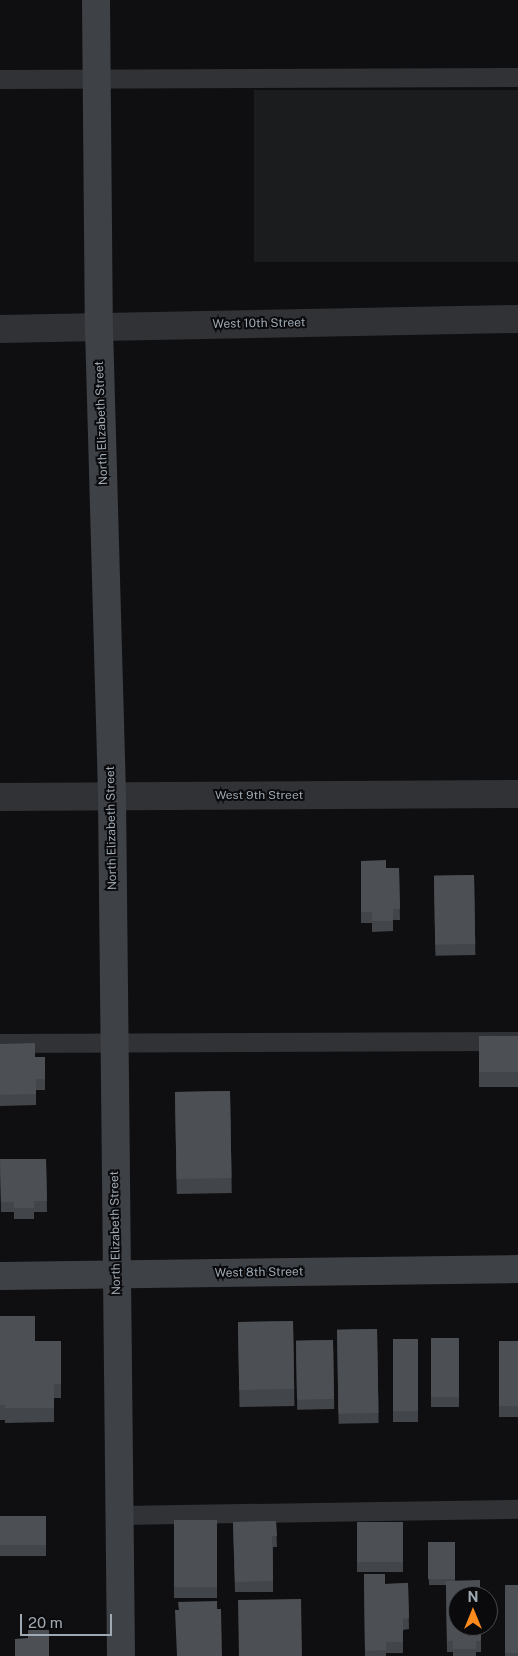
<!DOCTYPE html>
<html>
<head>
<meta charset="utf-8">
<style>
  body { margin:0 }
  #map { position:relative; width:518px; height:1656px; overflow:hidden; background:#0f0f11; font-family:"Public Sans",sans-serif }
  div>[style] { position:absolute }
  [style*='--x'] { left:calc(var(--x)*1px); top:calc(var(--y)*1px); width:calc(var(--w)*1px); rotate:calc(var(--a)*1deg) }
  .built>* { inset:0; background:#1b1c1e; transform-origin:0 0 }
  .lane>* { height:19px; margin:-9.5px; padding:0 9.5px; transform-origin:9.5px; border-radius:9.5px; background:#303236 }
  .street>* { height:28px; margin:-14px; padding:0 14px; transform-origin:14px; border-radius:14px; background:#303236 }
  .secondary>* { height:28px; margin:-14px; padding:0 14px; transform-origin:14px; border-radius:14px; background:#3e4146 }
  .wall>* { inset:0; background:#424549; transform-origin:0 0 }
  .building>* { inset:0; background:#4c4f54; transform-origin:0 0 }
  span { translate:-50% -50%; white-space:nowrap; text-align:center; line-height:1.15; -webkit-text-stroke:4px #0a0a0c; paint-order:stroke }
  .street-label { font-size:12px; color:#9fa9b3 }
  .north { position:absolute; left:448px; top:1586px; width:50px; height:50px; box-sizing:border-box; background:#0a0a0c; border:1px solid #464a4f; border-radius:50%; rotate:0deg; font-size:14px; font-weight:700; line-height:20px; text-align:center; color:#9fa9b3 }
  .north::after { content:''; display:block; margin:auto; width:18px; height:22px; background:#fc8a1c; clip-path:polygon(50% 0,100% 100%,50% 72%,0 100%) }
  .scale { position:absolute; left:20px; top:1614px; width:92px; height:22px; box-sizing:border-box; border:2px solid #9fa9b3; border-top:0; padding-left:6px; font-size:15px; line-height:18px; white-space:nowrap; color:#9fa9b3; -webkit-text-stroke:4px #0a0a0c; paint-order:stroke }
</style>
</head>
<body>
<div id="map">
  <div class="built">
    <div style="left:518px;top:90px;width:172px;height:264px;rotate:90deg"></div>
  </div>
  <div class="lane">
    <div style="--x:0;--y:79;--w:518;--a:-0.22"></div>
    <div style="--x:0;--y:1043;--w:518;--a:-0.22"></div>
    <div style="--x:120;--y:1515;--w:398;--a:-0.9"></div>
  </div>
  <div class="street">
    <div style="--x:0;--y:329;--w:518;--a:-1.11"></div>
    <div style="--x:0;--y:797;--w:518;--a:-0.33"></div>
  </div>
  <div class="secondary">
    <div style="--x:96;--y:0;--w:328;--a:89.5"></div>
    <div style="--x:99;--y:328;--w:469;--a:88.4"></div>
    <div style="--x:112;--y:797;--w:859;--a:89.4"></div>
    <div style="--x:0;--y:1276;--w:518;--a:-0.77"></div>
  </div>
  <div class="wall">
    <div style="clip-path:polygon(361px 861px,386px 868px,399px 868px,400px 920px,393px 920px,393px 931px,372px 932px,372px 923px,361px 923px)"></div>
    <div style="left:474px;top:875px;width:80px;height:40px;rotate:89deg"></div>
    <div style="left:479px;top:1036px;width:39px;height:51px"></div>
    <div style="clip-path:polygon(0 1044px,35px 1057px,45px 1057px,45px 1090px,36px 1090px,36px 1105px,0 1106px)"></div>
    <div style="left:230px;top:1091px;width:102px;height:55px;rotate:89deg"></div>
    <div style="clip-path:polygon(0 1159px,46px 1159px,47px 1212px,34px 1212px,34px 1219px,14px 1219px,14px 1212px,1px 1212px)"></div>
    <div style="clip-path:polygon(0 1316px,35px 1341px,61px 1341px,61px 1398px,54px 1398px,54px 1422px,5px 1423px,5px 1420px,0 1420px)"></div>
    <div style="left:293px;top:1321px;width:85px;height:55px;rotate:89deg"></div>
    <div style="left:377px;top:1329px;width:94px;height:40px;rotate:89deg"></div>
    <div style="left:431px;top:1338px;width:28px;height:69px"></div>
    <div style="left:393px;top:1339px;width:25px;height:83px"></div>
    <div style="left:333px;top:1340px;width:69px;height:37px;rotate:89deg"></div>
    <div style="left:499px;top:1341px;width:19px;height:76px"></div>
    <div style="left:0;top:1516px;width:46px;height:40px"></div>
    <div style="left:174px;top:1520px;width:43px;height:78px"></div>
    <div style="clip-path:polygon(276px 1521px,277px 1547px,273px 1547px,273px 1592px,235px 1592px,233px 1522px)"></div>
    <div style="left:357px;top:1522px;width:46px;height:50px"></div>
    <div style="clip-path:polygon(428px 1542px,455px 1542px,455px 1580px,481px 1626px,481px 1652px,476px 1652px,476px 1656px,453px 1656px,453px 1652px,447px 1652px,446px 1585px,429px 1585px)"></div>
    <div style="clip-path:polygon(364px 1574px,385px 1584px,408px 1583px,409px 1629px,403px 1630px,403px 1653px,386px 1653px,386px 1656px,365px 1656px)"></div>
    <div style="left:505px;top:1585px;width:13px;height:71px"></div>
  </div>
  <div class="building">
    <div style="clip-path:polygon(386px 860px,386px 868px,399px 868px,400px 909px,393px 909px,393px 921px,372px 921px,372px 912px,361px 912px,361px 861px)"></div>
    <div style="left:474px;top:875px;width:69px;height:40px;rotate:89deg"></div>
    <div style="left:479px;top:1036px;width:39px;height:36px"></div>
    <div style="clip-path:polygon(35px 1043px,35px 1057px,45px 1057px,45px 1079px,36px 1079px,36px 1094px,0 1095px,0 1044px)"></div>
    <div style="left:230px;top:1091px;width:87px;height:55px;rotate:89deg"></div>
    <div style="clip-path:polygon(0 1159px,46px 1159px,47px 1201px,34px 1201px,34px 1208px,14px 1208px,14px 1202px,1px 1202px)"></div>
    <div style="clip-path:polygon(0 1316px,35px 1316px,35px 1341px,61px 1341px,61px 1384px,54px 1384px,54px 1408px,5px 1408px,5px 1405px,0 1405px)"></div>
    <div style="left:293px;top:1321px;width:68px;height:55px;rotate:89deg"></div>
    <div style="left:377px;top:1329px;width:84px;height:40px;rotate:89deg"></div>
    <div style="left:431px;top:1338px;width:28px;height:59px"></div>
    <div style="left:393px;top:1339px;width:25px;height:72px"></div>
    <div style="left:333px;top:1340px;width:59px;height:37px;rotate:89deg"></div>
    <div style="left:499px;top:1341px;width:19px;height:65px"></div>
    <div style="left:0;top:1516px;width:46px;height:29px"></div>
    <div style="left:174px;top:1520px;width:43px;height:67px"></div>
    <div style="clip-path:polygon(276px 1521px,277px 1536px,272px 1536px,273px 1581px,235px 1582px,233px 1522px)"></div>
    <div style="left:357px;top:1522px;width:46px;height:40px"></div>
    <div style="left:428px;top:1542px;width:27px;height:37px"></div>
    <div style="clip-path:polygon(364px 1574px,385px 1574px,385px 1584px,408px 1583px,409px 1618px,403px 1619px,403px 1642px,386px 1642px,386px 1650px,365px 1651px)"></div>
    <div style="clip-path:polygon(480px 1580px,480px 1596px,458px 1596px,458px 1626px,481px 1626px,481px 1641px,476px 1641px,476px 1649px,453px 1649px,453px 1641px,447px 1641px,446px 1581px)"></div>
    <div style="left:505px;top:1585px;width:13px;height:68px"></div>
    <div style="left:301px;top:1599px;width:57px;height:63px;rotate:89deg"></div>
    <div style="clip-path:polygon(217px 1601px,217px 1609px,221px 1609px,222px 1656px,177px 1656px,175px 1610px,179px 1610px,178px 1602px)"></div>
    <div style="clip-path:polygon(28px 1630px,49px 1630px,49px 1656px,15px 1656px,15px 1639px,28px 1638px)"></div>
  </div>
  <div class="street-label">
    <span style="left:259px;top:324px;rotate:-1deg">West 10th Street</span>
    <span style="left:102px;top:423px;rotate:-92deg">North Elizabeth Street</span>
    <span style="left:259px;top:796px">West 9th Street</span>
    <span style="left:112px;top:828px;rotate:-91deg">North Elizabeth Street</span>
    <span style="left:116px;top:1233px;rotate:-91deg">North Elizabeth Street</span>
    <span style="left:259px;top:1273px;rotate:-1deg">West 8th Street</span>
  </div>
  <div class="north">N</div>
  <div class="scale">20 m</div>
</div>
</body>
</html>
